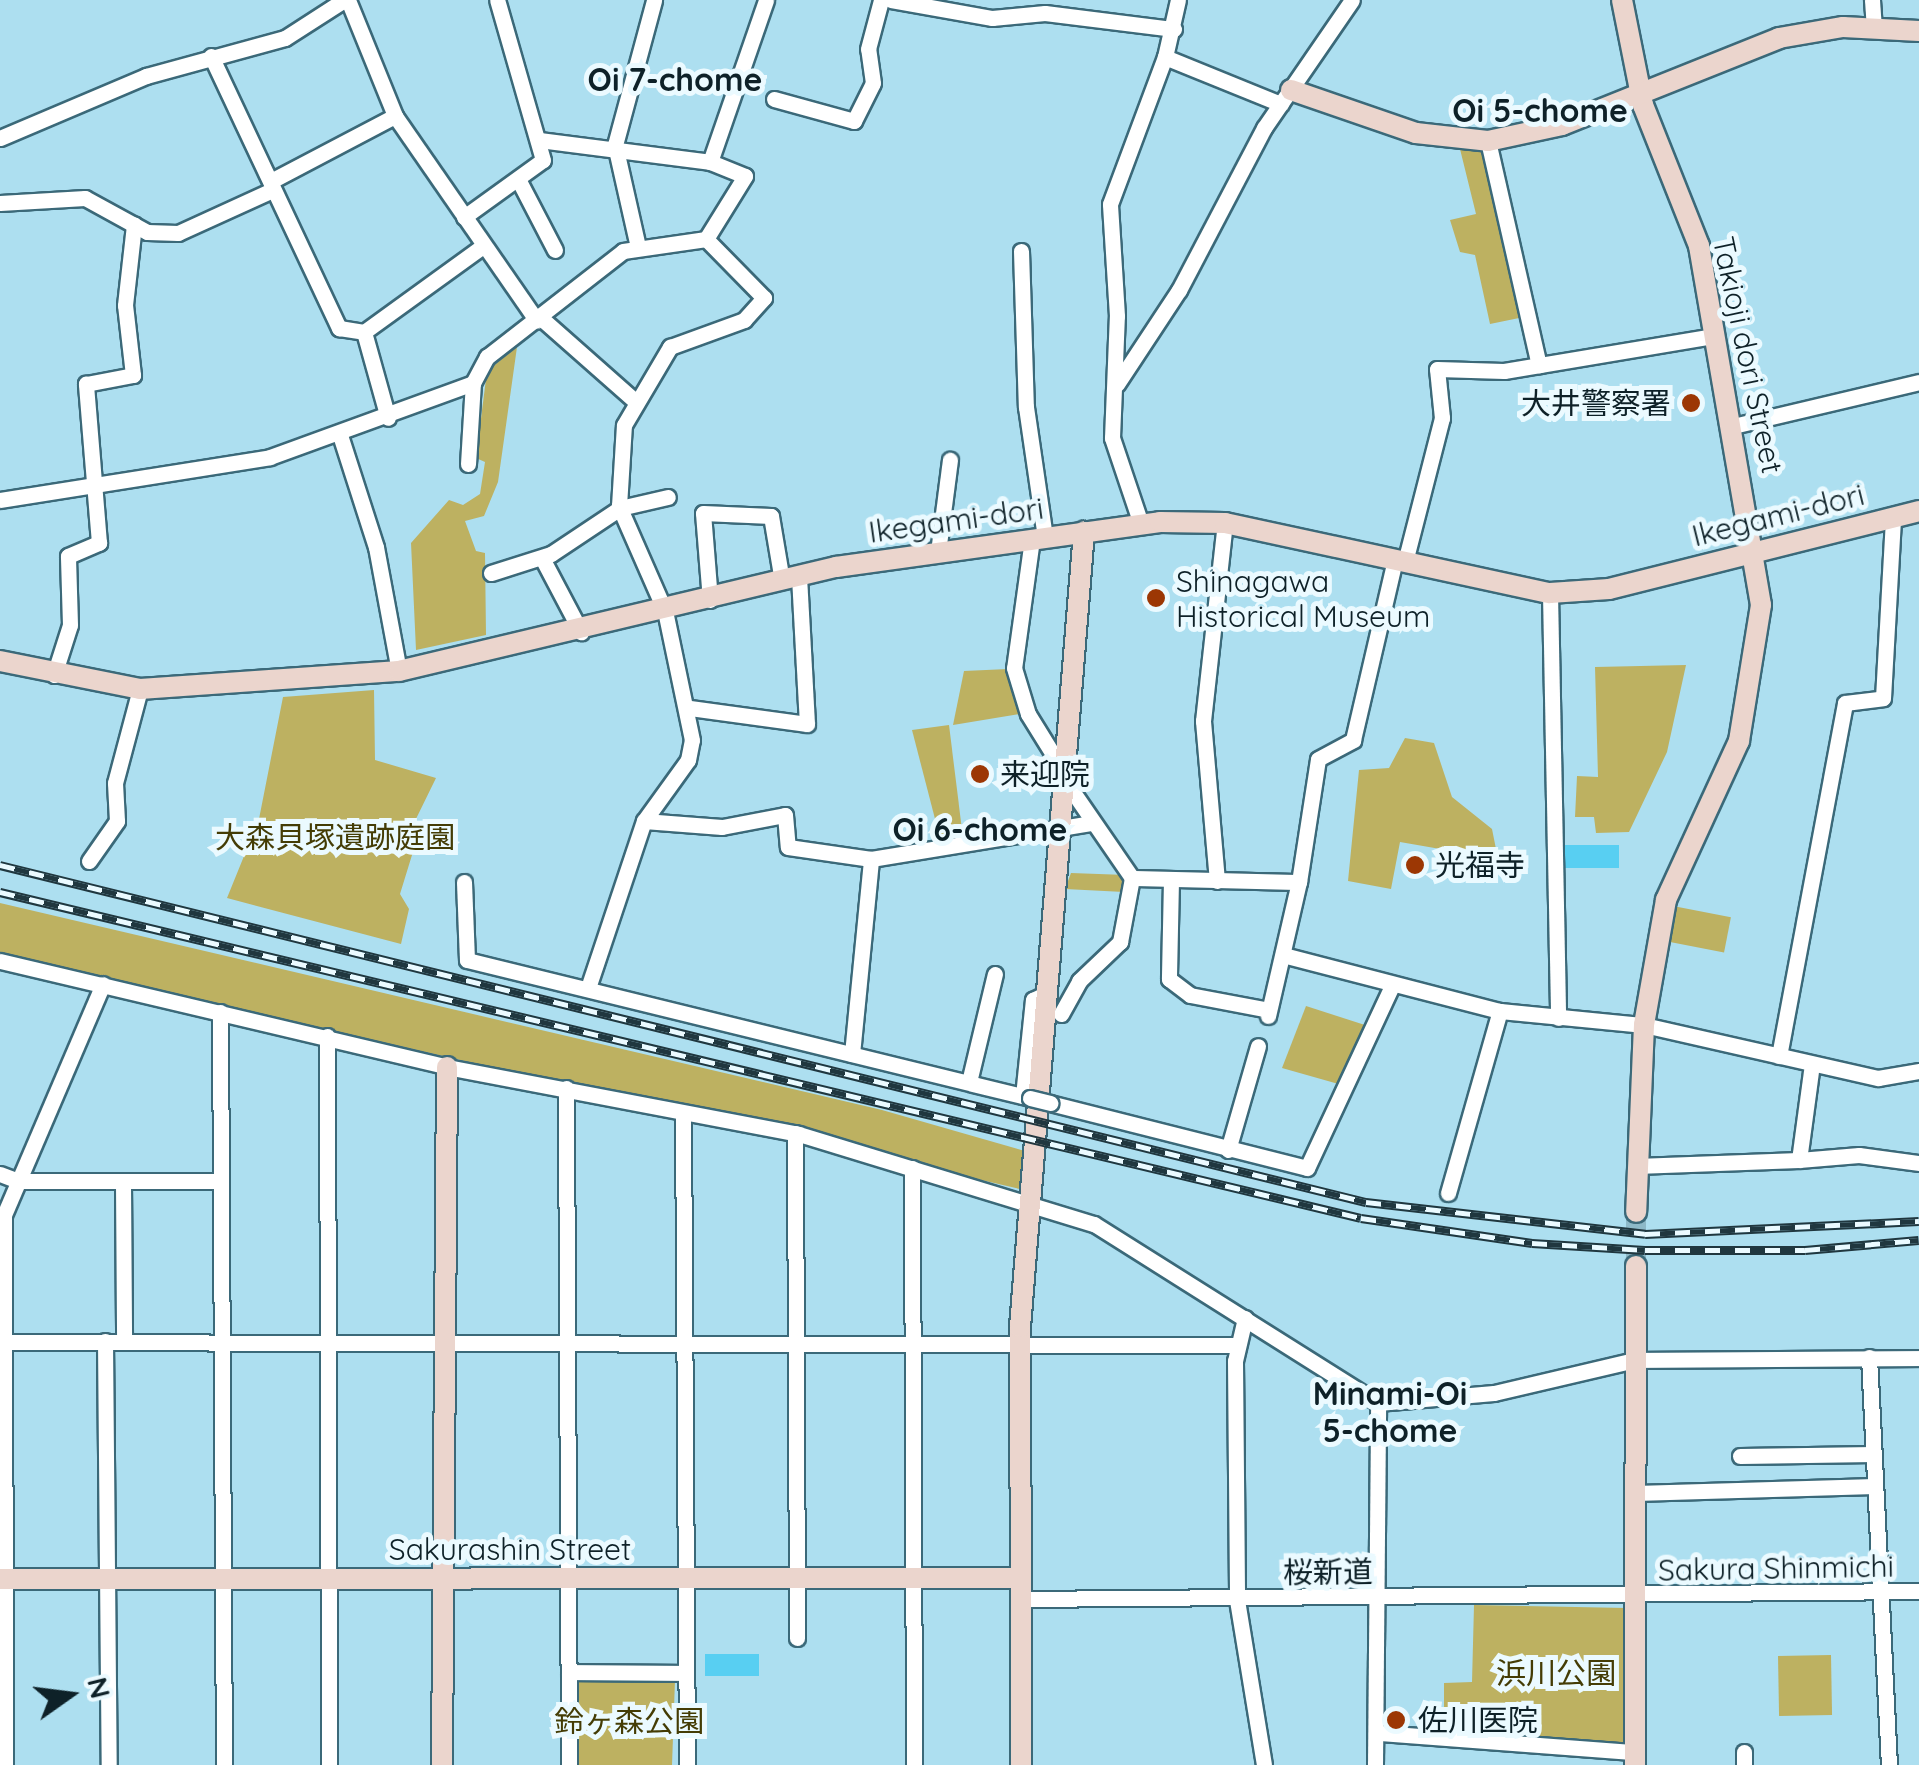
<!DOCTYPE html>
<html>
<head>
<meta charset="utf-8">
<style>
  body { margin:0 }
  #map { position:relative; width:1919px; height:1765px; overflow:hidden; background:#addff0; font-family:Quicksand,"Noto Sans JP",sans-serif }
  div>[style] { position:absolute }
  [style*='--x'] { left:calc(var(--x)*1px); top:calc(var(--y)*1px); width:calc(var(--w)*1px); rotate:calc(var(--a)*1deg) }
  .green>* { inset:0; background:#bdb161; transform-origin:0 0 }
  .water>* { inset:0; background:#58cff2; transform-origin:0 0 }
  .secondary-tunnel>* { height:20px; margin-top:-10px; transform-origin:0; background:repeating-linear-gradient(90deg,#8db9c8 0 20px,transparent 0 30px) }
  .roads { filter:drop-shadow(2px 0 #3b6979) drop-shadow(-2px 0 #3b6979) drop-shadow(0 2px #3b6979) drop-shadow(0 -2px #3b6979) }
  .street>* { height:15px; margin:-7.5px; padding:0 7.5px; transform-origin:7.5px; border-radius:7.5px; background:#fff }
  .secondary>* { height:20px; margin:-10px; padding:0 10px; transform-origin:10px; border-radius:10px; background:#ebd5cd }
  .rail>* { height:9px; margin-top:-4.5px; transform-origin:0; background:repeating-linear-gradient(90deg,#ebfaff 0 15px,#20373f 0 30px); box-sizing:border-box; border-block:2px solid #20373f }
  .bridges { filter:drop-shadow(2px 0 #3b6979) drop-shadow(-2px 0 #3b6979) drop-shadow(0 2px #3b6979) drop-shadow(0 -2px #3b6979) }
  .street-bridge>* { height:15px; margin:-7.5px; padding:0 7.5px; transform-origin:7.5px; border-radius:7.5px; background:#fff }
  .dots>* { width:28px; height:28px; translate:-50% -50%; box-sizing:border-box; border:5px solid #ebfaff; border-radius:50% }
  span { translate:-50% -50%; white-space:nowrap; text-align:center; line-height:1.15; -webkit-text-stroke:10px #ebfaff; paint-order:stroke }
  .street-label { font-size:30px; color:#0e2128 }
  .poi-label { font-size:30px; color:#0e2128 }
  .right { translate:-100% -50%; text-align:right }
  .left { translate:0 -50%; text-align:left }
  .park-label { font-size:30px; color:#443c05 }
  .neighbourhood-label { font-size:32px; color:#0e2128; font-weight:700 }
  .north { position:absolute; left:20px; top:1645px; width:100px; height:100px; -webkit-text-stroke:8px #ebfaff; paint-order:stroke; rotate:76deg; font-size:28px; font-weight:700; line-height:40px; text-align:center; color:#0e2128 }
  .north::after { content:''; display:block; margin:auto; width:35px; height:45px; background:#0e2128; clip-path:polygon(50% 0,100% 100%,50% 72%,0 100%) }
</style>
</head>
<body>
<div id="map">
  <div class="green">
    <div style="clip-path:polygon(1460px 149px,1487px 150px,1524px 317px,1490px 324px,1475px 255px,1460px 252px,1450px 220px,1476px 214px)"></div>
    <div style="clip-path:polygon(517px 347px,498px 482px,484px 516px,465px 521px,476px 551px,485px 553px,486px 635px,416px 650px,411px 543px,449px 500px,463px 505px,480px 494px,485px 462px,476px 458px,487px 371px)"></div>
    <div style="clip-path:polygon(1686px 665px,1667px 752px,1629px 832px,1596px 833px,1594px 817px,1575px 817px,1577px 776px,1598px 777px,1595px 667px)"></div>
    <div style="clip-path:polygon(1008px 669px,1020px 714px,953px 725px,964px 671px)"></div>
    <div style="clip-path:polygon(374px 690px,375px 760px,436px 778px,413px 825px,420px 829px,400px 894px,409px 909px,401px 944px,227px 898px,259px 819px,283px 697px)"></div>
    <div style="clip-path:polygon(949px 725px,963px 838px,941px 842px,912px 730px)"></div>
    <div style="clip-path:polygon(1405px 738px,1434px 743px,1452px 797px,1492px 829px,1498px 859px,1400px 842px,1391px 889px,1348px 881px,1359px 770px,1389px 768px)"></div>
    <div style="clip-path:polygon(1071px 873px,1126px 875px,1124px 892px,1065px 889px)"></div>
    <div style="clip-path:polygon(0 903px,882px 1110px,1025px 1151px,1024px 1190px,0 954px)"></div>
    <div style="left:1673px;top:906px;width:59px;height:36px;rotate:11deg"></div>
    <div style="clip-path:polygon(1306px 1006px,1368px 1026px,1342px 1085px,1282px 1068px)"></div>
    <div style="clip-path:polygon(1474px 1605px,1627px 1608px,1629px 1747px,1444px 1729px,1444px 1683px,1472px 1682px)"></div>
    <div style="left:1831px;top:1655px;width:60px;height:53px;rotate:89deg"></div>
    <div style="left:577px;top:1678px;width:98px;height:87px;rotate:2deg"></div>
  </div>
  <div class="water">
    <div style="left:1619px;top:845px;width:23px;height:56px;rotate:90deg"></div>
    <div style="left:705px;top:1654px;width:54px;height:22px"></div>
  </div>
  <div class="secondary-tunnel">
    <div style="--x:1636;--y:1266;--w:54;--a:-90"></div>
  </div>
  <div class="roads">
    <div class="street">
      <div style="--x:348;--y:0;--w:125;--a:67.9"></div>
      <div style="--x:395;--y:116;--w:249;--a:55.3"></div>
      <div style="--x:891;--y:0;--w:103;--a:10.1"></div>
      <div style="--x:992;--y:18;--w:53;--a:-5.4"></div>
      <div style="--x:1045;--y:13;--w:130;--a:7.1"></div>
      <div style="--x:1872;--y:0;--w:28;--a:86"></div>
      <div style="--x:211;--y:56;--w:301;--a:64.8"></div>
      <div style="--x:339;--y:328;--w:25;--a:9"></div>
      <div style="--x:364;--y:332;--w:147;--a:-35.9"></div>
      <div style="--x:1165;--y:57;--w:125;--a:22.1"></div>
      <div style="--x:774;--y:99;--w:83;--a:15.4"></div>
      <div style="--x:854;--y:121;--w:42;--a:-63.4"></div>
      <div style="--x:873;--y:83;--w:34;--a:-98"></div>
      <div style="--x:868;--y:49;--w:51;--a:-75.1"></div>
      <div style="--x:0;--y:138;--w:159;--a:-23"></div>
      <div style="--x:146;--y:76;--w:144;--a:-15.3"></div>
      <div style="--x:285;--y:38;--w:70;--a:-32.8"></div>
      <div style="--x:539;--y:140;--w:172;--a:7.3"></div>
      <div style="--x:1488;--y:141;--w:230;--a:77.2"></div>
      <div style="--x:518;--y:179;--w:80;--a:62.5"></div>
      <div style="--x:271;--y:181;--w:140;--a:-27.7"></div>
      <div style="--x:0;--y:203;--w:85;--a:-3.4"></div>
      <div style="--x:85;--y:198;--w:71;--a:28.7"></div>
      <div style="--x:147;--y:232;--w:31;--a:2"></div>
      <div style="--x:178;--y:233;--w:101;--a:-24.5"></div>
      <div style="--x:464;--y:217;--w:97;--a:-35.8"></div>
      <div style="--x:543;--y:160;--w:166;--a:-106"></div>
      <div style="--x:638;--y:247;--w:105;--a:-102.7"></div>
      <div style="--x:615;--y:145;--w:150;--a:-74.9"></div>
      <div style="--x:1021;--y:251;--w:156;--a:88.2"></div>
      <div style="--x:1026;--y:407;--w:132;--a:81.7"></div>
      <div style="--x:541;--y:318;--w:124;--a:41.4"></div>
      <div style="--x:364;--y:332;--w:89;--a:74.4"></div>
      <div style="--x:1117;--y:384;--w:113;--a:-56.6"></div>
      <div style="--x:1179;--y:290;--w:183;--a:-62.3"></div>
      <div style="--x:1264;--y:128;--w:155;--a:-55.5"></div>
      <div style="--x:1733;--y:426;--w:191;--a:-13.3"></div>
      <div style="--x:340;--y:435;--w:118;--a:72.2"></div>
      <div style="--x:376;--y:547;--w:126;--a:79.5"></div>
      <div style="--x:468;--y:464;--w:81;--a:-86.5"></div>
      <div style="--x:473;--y:383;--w:30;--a:-62"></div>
      <div style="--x:487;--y:357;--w:172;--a:-37.9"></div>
      <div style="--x:623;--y:251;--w:84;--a:-8.2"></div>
      <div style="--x:706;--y:239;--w:74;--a:-58.2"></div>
      <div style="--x:745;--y:176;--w:38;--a:-158"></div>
      <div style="--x:710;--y:162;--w:171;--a:-70.9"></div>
      <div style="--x:0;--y:500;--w:273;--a:-9"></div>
      <div style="--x:270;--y:457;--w:216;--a:-20"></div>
      <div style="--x:1141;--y:524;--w:91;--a:-108.6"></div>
      <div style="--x:1112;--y:438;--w:122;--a:-87.7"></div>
      <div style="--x:1117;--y:316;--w:112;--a:-93.6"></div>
      <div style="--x:1110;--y:204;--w:157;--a:-69.5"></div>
      <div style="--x:1165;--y:57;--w:58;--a:-77.2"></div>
      <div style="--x:1032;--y:539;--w:130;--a:97.9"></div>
      <div style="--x:1014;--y:668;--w:48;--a:73.1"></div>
      <div style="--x:1028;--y:714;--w:68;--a:58.2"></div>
      <div style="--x:938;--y:552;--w:93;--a:-82.6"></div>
      <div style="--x:542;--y:558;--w:84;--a:62.2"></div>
      <div style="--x:1405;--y:562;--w:149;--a:-75.6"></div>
      <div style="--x:1442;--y:418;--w:49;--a:-95.8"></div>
      <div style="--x:1437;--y:369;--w:67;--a:1.7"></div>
      <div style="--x:1504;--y:371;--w:213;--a:-9.5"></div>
      <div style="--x:491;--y:573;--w:63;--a:-17.6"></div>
      <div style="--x:551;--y:554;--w:83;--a:-33.7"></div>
      <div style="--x:620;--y:508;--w:49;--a:-12.9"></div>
      <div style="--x:1550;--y:593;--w:425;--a:88.9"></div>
      <div style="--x:710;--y:600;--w:87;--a:-94.6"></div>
      <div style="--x:703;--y:513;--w:68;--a:2.5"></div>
      <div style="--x:771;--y:516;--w:66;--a:80.4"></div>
      <div style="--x:54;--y:675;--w:52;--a:-72.3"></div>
      <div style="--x:70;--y:625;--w:69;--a:-91.7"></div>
      <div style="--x:68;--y:556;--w:34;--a:-23"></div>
      <div style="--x:99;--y:543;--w:160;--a:-94.7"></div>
      <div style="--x:86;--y:384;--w:48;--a:-10.8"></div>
      <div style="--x:133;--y:375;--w:70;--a:-96.5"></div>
      <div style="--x:125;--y:305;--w:81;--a:-83.6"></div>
      <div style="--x:690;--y:708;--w:118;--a:7.8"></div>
      <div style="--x:807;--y:724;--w:147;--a:-93.1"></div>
      <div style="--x:1064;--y:779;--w:120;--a:55.5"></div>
      <div style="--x:1132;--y:878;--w:167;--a:1.4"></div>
      <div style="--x:1299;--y:882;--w:124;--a:-81.2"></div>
      <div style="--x:1318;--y:759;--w:40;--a:-28"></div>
      <div style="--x:1353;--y:740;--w:185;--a:-76.9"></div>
      <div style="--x:644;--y:821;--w:78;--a:4.4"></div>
      <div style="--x:722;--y:827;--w:64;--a:-10.8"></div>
      <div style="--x:785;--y:815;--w:32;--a:85"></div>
      <div style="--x:788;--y:847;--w:84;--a:8.2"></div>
      <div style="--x:871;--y:859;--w:224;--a:-9.3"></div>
      <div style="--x:89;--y:861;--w:49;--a:-55"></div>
      <div style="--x:117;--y:821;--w:38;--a:-93"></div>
      <div style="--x:115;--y:783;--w:97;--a:-75.1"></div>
      <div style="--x:1171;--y:880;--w:99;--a:91.2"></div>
      <div style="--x:1169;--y:979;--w:26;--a:37"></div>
      <div style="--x:1190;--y:995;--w:80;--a:10.8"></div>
      <div style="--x:1217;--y:881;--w:161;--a:-95"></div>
      <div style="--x:1203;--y:721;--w:199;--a:-83.7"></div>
      <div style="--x:464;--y:882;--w:78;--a:87.8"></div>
      <div style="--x:467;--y:960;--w:580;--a:13.77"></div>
      <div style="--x:1287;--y:956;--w:220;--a:14.5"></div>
      <div style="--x:1500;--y:1011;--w:145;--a:5.6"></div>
      <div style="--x:1644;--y:1025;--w:240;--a:12.8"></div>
      <div style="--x:1878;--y:1078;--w:42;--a:-9.7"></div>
      <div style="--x:0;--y:961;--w:459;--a:13.3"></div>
      <div style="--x:447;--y:1067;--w:358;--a:10.8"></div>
      <div style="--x:799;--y:1134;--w:308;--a:17"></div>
      <div style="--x:1094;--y:1224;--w:336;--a:32.2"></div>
      <div style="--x:1378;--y:1403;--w:116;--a:-4.9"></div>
      <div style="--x:1494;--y:1393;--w:145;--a:-13.2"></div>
      <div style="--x:1635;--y:1360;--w:284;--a:-0.4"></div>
      <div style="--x:589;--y:985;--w:173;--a:-71.5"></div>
      <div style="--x:644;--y:821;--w:75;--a:-54.2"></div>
      <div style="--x:688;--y:760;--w:20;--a:-79"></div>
      <div style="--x:692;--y:740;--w:132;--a:-101.8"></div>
      <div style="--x:665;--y:611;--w:115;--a:-113.7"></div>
      <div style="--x:619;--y:506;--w:81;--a:-86.5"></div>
      <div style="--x:624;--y:425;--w:91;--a:-59.5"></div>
      <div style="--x:670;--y:347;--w:79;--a:-20"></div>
      <div style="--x:744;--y:320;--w:30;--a:-48"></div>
      <div style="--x:764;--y:298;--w:83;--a:-134.5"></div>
      <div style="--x:220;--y:1012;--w:753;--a:89.7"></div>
      <div style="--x:1061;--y:1014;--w:38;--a:-61"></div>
      <div style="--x:1079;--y:981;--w:57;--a:-43.6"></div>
      <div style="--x:1120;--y:942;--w:65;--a:-79.4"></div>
      <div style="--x:1268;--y:1016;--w:138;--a:-77"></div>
      <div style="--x:327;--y:1036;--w:729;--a:89.84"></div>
      <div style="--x:852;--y:1054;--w:196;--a:-84.4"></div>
      <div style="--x:1779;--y:1056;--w:359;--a:-79.4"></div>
      <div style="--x:1845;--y:703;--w:38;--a:-7"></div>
      <div style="--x:1883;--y:698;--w:181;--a:-86.8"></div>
      <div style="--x:969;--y:1082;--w:111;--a:-76.5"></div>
      <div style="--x:566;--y:1088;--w:677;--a:89.75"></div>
      <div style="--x:1023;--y:1096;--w:97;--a:-84.1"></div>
      <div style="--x:1033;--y:1000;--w:13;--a:-27"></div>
      <div style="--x:1050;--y:1103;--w:265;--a:14.2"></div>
      <div style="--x:1307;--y:1168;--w:199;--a:-65"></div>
      <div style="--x:683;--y:1113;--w:652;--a:89.65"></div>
      <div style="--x:795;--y:1133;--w:505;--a:89.77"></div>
      <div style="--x:1228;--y:1150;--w:108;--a:-73.9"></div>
      <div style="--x:1799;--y:1160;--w:60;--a:-4.8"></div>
      <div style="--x:1859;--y:1155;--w:61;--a:7.6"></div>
      <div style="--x:1636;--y:1166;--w:163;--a:-2.1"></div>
      <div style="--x:1799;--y:1160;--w:97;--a:-82.3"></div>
      <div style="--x:912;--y:1168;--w:597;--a:89.81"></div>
      <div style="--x:0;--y:1174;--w:19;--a:21"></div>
      <div style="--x:18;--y:1181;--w:203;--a:0"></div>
      <div style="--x:123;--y:1184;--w:157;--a:89.6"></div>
      <div style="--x:1448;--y:1193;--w:189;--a:-74.1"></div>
      <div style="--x:1245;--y:1318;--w:44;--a:103.1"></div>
      <div style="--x:1235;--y:1361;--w:239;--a:89.5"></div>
      <div style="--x:1237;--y:1600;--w:167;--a:80.7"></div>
      <div style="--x:105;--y:1341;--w:424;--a:89.5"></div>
      <div style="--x:0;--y:1342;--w:1237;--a:0.14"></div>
      <div style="--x:1869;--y:1357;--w:408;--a:87.2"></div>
      <div style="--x:1740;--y:1456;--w:134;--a:-0.9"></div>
      <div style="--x:1635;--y:1493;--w:240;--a:-1.7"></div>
      <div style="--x:1021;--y:1599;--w:898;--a:-0.51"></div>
      <div style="--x:569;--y:1672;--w:116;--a:0.5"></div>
      <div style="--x:1380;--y:1733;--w:256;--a:4.3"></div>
      <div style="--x:1744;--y:1752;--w:13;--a:90"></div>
      <div style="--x:5;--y:1765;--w:550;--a:-90.1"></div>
      <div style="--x:4;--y:1215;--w:251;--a:-66.8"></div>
      <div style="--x:1375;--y:1765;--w:362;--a:-89.5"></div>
    </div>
    <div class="secondary">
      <div style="--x:1622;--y:0;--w:107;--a:78.7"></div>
      <div style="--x:1643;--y:105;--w:152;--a:68.3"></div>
      <div style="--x:1699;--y:246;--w:364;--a:80.2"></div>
      <div style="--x:1761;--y:605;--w:138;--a:99.2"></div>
      <div style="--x:1739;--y:741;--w:175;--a:114.7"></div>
      <div style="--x:1666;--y:900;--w:127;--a:100"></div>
      <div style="--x:1644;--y:1025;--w:187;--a:92.4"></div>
      <div style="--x:1291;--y:90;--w:132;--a:19"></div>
      <div style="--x:1416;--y:133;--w:72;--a:6.3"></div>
      <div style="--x:1488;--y:141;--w:76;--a:-12.2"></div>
      <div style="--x:1562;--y:125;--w:234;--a:-21.8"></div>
      <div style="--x:1779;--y:38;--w:65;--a:-9.8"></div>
      <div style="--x:1843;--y:27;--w:76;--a:3"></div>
      <div style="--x:0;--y:661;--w:143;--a:11.3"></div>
      <div style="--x:140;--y:689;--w:260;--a:-4"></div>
      <div style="--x:399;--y:671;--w:449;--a:-13.4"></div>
      <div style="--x:836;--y:567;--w:327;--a:-7.9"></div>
      <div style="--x:1160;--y:522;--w:65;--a:0.9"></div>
      <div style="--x:1225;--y:523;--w:332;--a:12.2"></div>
      <div style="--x:1550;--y:593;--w:59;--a:-3.9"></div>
      <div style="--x:1609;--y:589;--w:320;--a:-14.1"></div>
      <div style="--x:0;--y:1579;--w:1021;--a:-0.06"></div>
      <div style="--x:442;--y:1765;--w:698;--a:-89.59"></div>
      <div style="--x:1021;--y:1765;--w:438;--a:-90.1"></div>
      <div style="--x:1020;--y:1327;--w:798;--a:-85.4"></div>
      <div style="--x:1635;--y:1765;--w:499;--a:-89.9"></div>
    </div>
  </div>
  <div class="rail">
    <div style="--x:0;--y:865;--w:1407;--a:13.86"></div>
    <div style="--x:1366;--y:1202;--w:281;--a:6.5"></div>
    <div style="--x:1645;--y:1234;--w:274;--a:-2.7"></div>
    <div style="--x:0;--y:892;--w:1399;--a:13.47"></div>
    <div style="--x:1361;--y:1218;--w:173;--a:8.3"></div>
    <div style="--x:1532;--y:1243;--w:113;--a:3.5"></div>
    <div style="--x:1645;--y:1250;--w:160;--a:0"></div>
    <div style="--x:1805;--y:1250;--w:114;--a:-5"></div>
  </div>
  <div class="bridges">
    <div class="street-bridge">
      <div style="--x:1030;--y:1098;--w:21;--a:14"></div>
    </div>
  </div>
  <div class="dots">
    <div style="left:1691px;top:403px;background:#9c3704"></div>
    <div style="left:1156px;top:598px;background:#9c3704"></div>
    <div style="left:980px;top:774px;background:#9c3704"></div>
    <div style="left:1415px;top:865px;background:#9c3704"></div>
    <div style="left:1396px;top:1720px;background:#9c3704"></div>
  </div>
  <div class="street-label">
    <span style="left:1748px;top:355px;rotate:78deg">Takioji dori Street</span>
    <span style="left:1778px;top:515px;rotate:-14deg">Ikegami-dori</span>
    <span style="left:956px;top:520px;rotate:-8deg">Ikegami-dori</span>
    <span style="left:510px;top:1549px">Sakurashin Street</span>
    <span style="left:1776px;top:1568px;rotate:-1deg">Sakura Shinmichi</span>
    <span style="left:1328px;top:1572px;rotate:-1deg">桜新道</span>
  </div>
  <div class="poi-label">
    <span class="right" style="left:1671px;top:403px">大井警察署</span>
    <span class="left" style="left:1176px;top:598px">Shinagawa<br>Historical Museum</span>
    <span class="left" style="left:1000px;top:774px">来迎院</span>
    <span class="left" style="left:1435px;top:865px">光福寺</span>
    <span class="left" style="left:1418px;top:1720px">佐川医院</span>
  </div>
  <div class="park-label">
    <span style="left:335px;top:837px">大森貝塚遺跡庭園</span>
    <span style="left:1556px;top:1673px">浜川公園</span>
    <span style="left:629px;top:1721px">鈴ヶ森公園</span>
  </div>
  <div class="neighbourhood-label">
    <span style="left:675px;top:79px">Oi 7-chome</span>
    <span style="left:1540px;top:110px">Oi 5-chome</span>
    <span style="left:980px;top:829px">Oi 6-chome</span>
    <span style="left:1390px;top:1412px">Minami-Oi<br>5-chome</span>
  </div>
  <div class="north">N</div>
</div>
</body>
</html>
